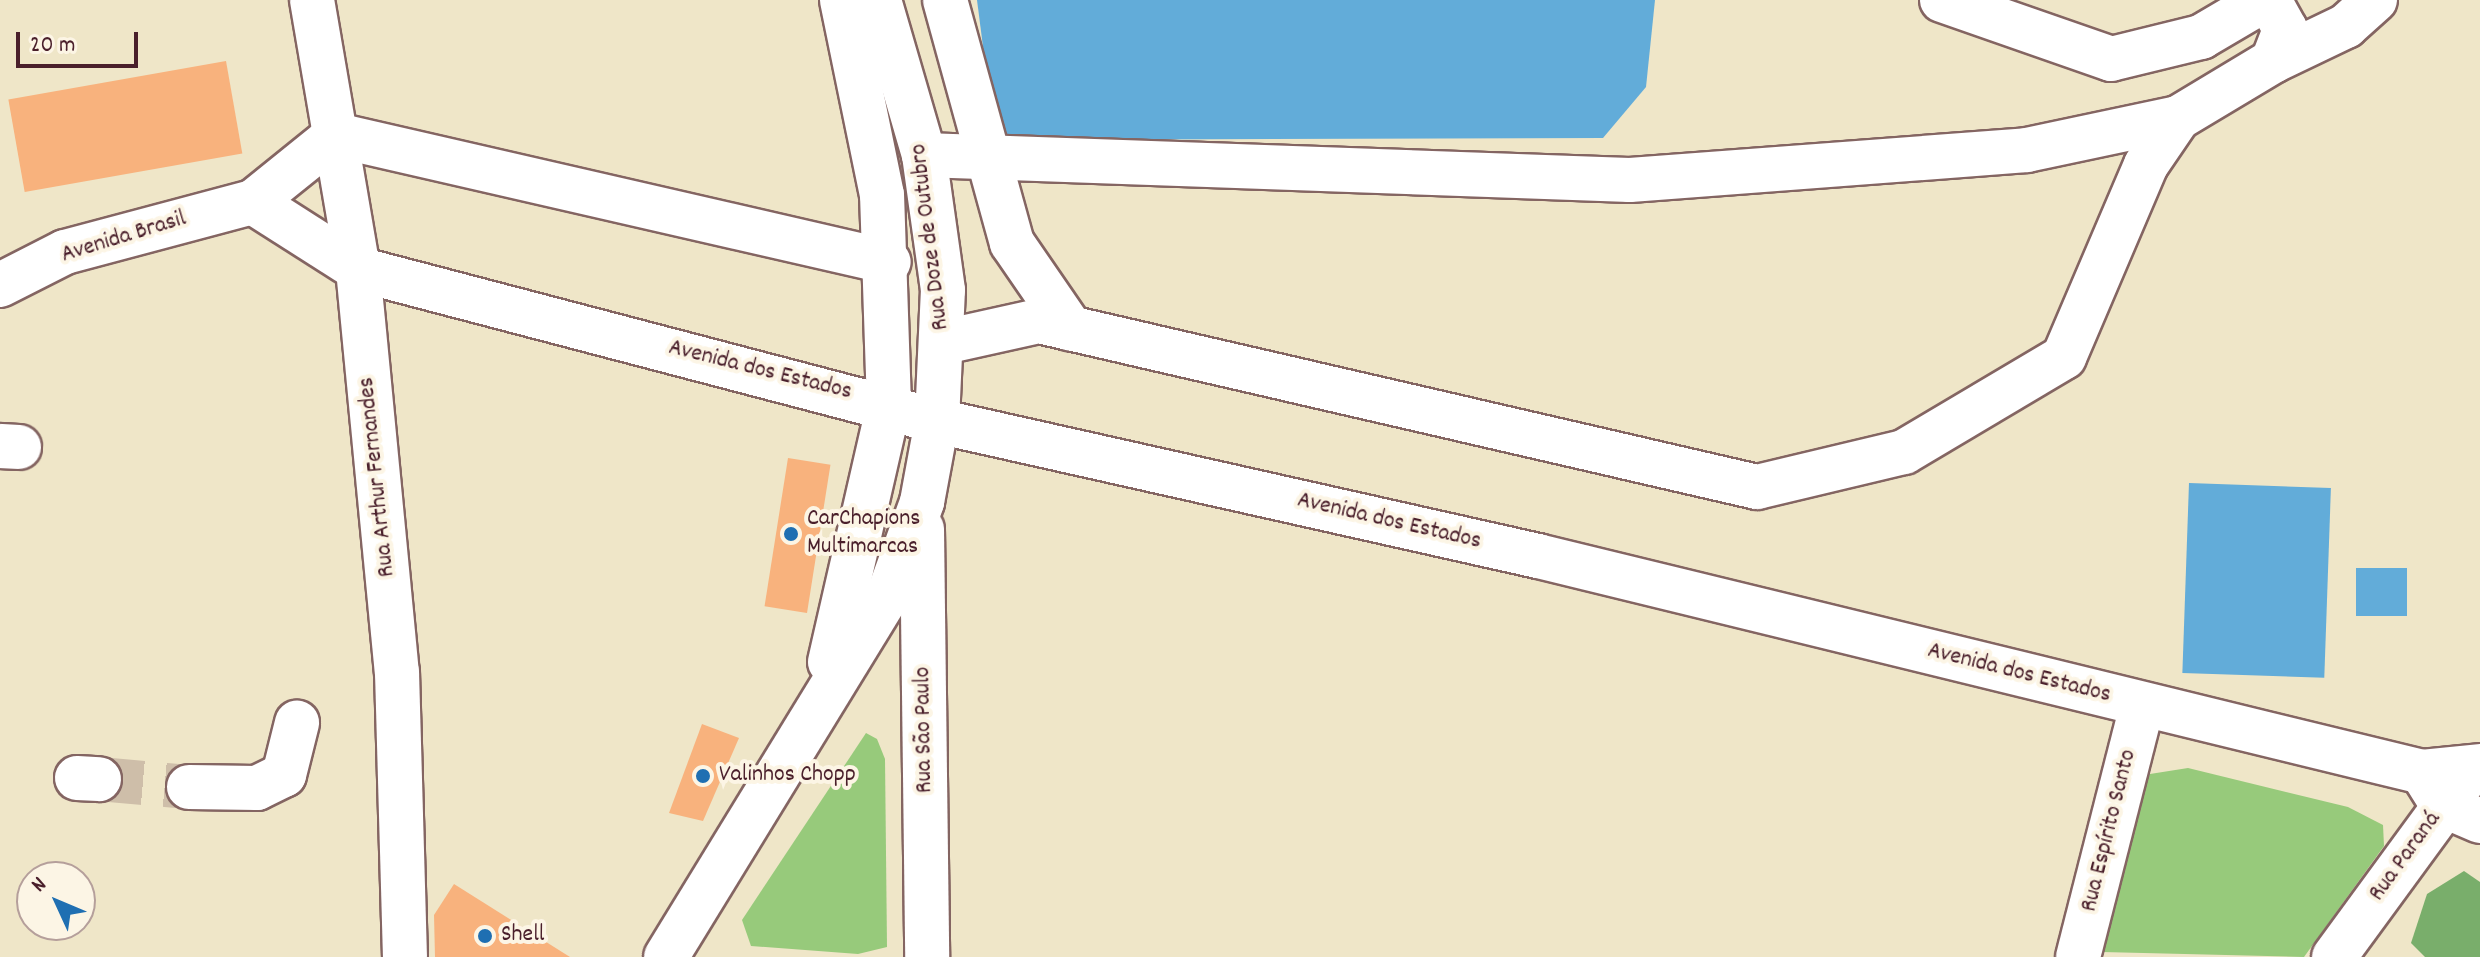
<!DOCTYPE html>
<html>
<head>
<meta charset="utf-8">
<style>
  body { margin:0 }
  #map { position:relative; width:2480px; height:957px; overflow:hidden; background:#efe6c8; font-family:Dekko,sans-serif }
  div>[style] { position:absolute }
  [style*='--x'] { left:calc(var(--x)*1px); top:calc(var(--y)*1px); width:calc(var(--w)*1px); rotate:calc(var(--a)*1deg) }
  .green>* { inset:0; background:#97ca7b }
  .forest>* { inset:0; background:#79ae6b }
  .water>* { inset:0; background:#62acd9; transform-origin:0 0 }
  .building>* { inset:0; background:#f8b27d; transform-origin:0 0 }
  .minor-tunnel>* { height:44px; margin-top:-22px; transform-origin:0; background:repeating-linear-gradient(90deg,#cebea9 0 44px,transparent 0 66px) }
  .roads { filter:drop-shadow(2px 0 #846562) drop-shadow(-2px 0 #846562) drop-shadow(0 2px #846562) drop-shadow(0 -2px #846562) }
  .minor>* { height:44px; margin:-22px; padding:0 22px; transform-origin:22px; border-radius:22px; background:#fff }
  .major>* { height:44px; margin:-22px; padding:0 22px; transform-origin:22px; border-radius:22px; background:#fff }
  .dots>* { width:22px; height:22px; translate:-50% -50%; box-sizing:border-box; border:4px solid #fcf5e5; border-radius:50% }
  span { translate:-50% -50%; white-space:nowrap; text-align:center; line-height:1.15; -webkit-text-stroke:8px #fcf5e5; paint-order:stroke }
  .street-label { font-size:24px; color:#4a1f2b }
  .poi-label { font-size:24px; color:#4a1f2b }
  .left { translate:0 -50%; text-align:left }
  .north { position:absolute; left:16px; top:861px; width:80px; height:80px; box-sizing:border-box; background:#fcf5e5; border:2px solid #b59f9b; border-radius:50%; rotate:314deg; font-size:22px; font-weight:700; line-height:32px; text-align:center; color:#4a1f2b }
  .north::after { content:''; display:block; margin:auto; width:28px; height:36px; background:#1f6fb2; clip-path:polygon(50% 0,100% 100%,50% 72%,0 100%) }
  .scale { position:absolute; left:16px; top:32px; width:122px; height:36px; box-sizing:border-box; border:4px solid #4a1f2b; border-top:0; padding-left:10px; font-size:24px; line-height:28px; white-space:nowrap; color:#4a1f2b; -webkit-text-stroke:6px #fcf5e5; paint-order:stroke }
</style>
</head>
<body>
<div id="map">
  <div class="green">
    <div style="clip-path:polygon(866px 733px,877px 739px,885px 759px,887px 947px,858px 954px,751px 946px,742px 920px)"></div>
    <div style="clip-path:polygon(2188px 768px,2348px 807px,2383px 825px,2384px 846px,2304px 957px,2102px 952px,2130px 805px,2150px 774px)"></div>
  </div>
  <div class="forest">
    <div style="clip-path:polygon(2464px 871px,2480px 882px,2480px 957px,2425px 957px,2411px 943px,2427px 894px)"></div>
  </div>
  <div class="water">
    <div style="clip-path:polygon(977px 0,1655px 0,1646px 87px,1603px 138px,995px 140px)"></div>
    <div style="left:2189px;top:483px;width:142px;height:190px;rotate:2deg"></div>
    <div style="left:2356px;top:568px;width:51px;height:48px"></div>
  </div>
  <div class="building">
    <div style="left:226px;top:61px;width:94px;height:221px;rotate:80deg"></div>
    <div style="left:788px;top:458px;width:43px;height:150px;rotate:9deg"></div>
    <div style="clip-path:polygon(702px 724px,739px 738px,703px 821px,669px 813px)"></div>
    <div style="clip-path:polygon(454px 884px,570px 957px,435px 957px,434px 915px)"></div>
  </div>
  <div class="minor-tunnel">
    <div style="--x:99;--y:779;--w:90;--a:5.1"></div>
  </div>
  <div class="roads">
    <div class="minor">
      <div style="--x:945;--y:0;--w:252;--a:74.6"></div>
      <div style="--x:1012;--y:243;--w:104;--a:55.5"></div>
      <div style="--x:1942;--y:0;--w:179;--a:19.2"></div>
      <div style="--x:2111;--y:59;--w:93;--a:-13.7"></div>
      <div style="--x:2201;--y:37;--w:73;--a:-30.4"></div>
      <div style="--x:2273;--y:61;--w:81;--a:-25.6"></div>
      <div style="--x:2346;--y:26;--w:39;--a:-42"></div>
      <div style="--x:924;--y:155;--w:706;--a:2.03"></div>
      <div style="--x:1630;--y:180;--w:398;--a:-4.3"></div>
      <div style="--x:2027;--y:150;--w:154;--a:-12"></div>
      <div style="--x:944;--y:342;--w:97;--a:-12.5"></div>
      <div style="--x:1039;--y:321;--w:737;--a:13.02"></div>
      <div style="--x:1757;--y:487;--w:151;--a:-13.4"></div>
      <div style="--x:1904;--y:452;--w:186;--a:-30.7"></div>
      <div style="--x:2064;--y:357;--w:209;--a:-66.9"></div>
      <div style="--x:2146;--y:165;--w:57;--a:-55.8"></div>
      <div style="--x:2178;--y:118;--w:111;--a:-31"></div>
      <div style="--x:2273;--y:61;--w:34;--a:-69"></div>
      <div style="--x:2285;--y:29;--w:33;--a:-119"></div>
      <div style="--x:0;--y:446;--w:19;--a:3"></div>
      <div style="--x:77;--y:778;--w:22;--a:3"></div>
      <div style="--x:189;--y:787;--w:68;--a:0.8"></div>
      <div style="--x:257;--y:788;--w:30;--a:-26"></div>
      <div style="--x:284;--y:775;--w:54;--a:-76"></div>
      <div style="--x:2078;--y:957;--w:260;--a:-75.7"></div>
      <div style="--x:2334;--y:957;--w:225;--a:-53.8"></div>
    </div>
    <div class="major">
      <div style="--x:312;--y:0;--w:273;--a:80.3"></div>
      <div style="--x:358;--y:269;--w:405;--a:84.5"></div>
      <div style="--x:397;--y:672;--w:285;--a:88.4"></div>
      <div style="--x:253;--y:202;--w:125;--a:32.5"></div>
      <div style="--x:358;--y:269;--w:599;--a:14.71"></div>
      <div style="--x:937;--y:421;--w:616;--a:12.66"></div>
      <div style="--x:1538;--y:556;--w:910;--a:13.73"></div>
      <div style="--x:2422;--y:772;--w:58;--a:-5.9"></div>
      <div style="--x:0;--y:285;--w:73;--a:-26.9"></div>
      <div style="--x:65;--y:252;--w:195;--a:-14.9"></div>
      <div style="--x:253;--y:202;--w:107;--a:-38.9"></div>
      <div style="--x:336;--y:135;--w:567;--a:12.93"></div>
      <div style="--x:922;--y:529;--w:428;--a:89.3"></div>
      <div style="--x:830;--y:662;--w:264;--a:-77.1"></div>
      <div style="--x:889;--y:405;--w:210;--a:-91.9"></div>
      <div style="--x:882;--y:195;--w:199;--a:-101.6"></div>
      <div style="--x:2422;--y:772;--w:39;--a:58"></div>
      <div style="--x:2443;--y:805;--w:40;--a:23.4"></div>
      <div style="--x:666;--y:957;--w:429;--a:-58.5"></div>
      <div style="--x:890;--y:591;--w:95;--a:-70.2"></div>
      <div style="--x:922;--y:502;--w:82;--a:-79.5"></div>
      <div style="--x:937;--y:421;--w:131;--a:-87.4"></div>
      <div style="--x:943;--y:290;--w:136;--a:-98"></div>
      <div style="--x:924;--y:155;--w:161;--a:-106.2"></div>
    </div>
  </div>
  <div class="dots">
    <div style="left:791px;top:534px;background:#1f6fb2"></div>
    <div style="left:703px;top:776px;background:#1f6fb2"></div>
    <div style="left:485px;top:936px;background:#1f6fb2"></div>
  </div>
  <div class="street-label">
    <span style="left:931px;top:237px;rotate:-97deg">Rua Doze de Outubro</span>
    <span style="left:124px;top:238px;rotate:-17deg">Avenida Brasil</span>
    <span style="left:760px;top:371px;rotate:14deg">Avenida dos Estados</span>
    <span style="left:378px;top:477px;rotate:-96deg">Rua Arthur Fernandes</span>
    <span style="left:1389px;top:522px;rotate:13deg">Avenida dos Estados</span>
    <span style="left:2019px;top:674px;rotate:14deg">Avenida dos Estados</span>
    <span style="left:925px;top:730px;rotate:-91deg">Rua São Paulo</span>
    <span style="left:2110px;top:831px;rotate:-76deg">Rua Espírito Santo</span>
    <span style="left:2406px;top:857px;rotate:-54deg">Rua Paraná</span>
  </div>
  <div class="poi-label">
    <span class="left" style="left:807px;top:534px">CarChapions<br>Multimarcas</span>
    <span class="left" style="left:719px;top:776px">Valinhos Chopp</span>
    <span class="left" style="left:501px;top:936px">Shell</span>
  </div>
  <div class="north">N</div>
  <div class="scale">20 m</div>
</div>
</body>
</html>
